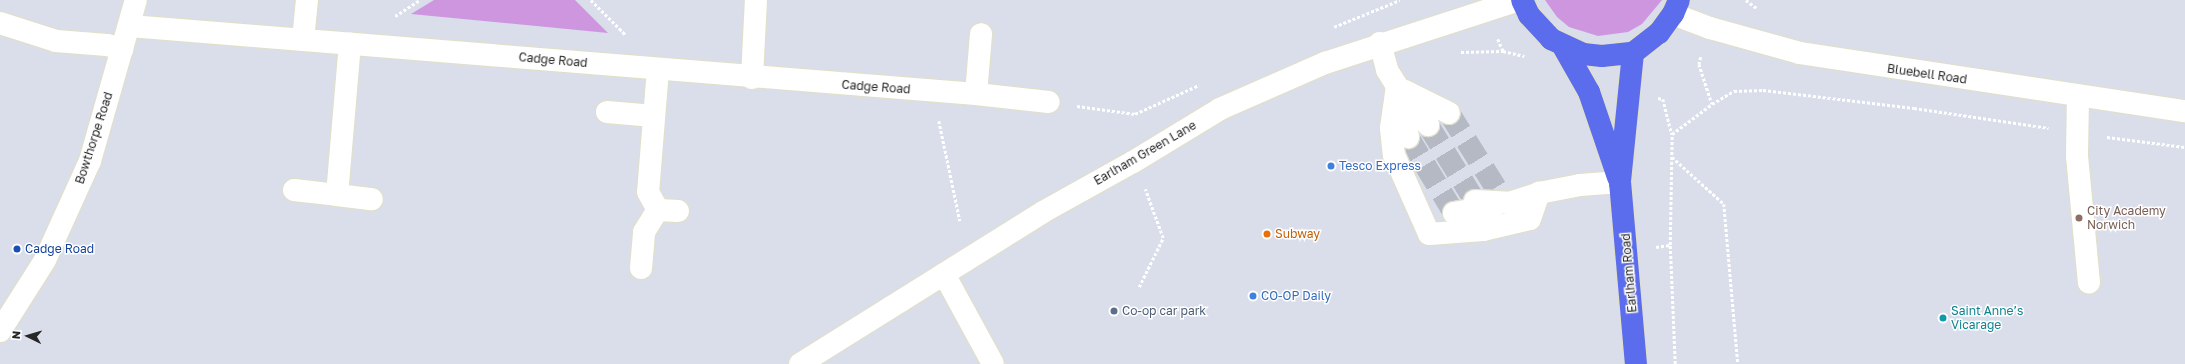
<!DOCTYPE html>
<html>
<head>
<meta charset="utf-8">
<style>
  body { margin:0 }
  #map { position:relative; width:2185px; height:364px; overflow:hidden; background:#d9deea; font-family:"Golos Text",sans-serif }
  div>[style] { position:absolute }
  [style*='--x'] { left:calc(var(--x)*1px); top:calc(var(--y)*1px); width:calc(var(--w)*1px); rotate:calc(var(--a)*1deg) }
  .green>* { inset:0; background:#cf96e0 }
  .minor-tunnel>* { height:22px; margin-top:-11px; transform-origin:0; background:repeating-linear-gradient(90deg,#b5b9c3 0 22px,transparent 0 33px) }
  .path>* { height:2.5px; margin-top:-1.25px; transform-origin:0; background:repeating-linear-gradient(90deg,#fff 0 3px,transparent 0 5px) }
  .roads { filter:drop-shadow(1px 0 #e0dfce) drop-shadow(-1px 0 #e0dfce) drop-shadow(0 1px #e0dfce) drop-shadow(0 -1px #e0dfce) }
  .minor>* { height:22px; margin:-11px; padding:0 11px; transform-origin:11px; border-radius:11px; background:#fff }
  .major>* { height:22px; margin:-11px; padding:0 11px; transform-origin:11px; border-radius:11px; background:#5b6cec }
  .dots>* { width:11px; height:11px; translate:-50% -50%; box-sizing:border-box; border:2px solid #fff; border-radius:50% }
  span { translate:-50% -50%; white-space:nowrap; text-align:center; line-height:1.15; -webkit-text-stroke:3px #fff; paint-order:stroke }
  .street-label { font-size:12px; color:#272727 }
  .shop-label { font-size:12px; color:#366cbe }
  .left { translate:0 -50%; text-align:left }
  .education-label { font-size:12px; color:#785e54 }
  .food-label { font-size:12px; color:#c56008 }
  .transit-label { font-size:12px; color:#164399 }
  .service-label { font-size:12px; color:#4e5e75 }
  .culture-label { font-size:12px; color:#0d838f }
  .north { position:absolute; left:8px; top:316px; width:40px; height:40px; -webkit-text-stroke:3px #fff; paint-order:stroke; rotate:275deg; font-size:11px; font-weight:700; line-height:16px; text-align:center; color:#272727 }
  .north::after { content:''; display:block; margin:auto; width:14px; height:18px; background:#272727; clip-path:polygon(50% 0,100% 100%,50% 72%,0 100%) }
</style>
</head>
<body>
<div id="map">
  <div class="green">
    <div style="clip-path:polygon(434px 0,575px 0,608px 33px,411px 14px)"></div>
    <div style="clip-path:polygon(1545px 0,1662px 0,1642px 24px,1628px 32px,1598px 36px,1569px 27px,1557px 17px)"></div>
  </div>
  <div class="minor-tunnel">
    <div style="--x:1449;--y:113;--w:89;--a:57.9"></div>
    <div style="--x:1428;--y:125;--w:89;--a:58.3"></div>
    <div style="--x:1408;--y:137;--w:89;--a:58.8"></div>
  </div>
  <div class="path">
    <div style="--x:591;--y:0;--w:49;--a:45"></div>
    <div style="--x:1746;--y:0;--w:15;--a:37"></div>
    <div style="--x:395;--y:16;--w:30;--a:-33"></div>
    <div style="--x:1334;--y:27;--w:71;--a:-22.2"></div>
    <div style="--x:1498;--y:39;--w:13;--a:67"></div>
    <div style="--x:1461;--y:52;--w:42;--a:-1.4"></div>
    <div style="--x:1503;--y:51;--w:22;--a:13"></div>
    <div style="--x:1701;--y:57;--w:7;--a:106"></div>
    <div style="--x:1699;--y:64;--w:42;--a:72"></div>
    <div style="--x:1658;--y:98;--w:5;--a:11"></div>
    <div style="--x:1663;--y:99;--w:36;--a:76"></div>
    <div style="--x:1077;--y:106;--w:59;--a:7.9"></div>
    <div style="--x:1135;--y:114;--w:70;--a:-24.4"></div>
    <div style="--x:939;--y:121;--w:102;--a:78.1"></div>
    <div style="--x:2107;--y:137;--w:79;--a:7.3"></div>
    <div style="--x:1672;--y:157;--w:70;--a:42.1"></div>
    <div style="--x:1724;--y:204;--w:161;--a:85"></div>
    <div style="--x:1656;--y:247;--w:14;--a:-8"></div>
    <div style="--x:1139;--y:287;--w:55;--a:-63.9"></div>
    <div style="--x:1163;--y:238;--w:52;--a:-110.2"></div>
    <div style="--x:1675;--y:364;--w:119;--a:-92.4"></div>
    <div style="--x:1670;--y:245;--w:111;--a:-89"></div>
    <div style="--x:1672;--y:134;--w:50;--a:-36.9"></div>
    <div style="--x:1712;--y:104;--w:26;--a:-31"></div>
    <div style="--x:1734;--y:91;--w:29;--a:-2"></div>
    <div style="--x:1763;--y:90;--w:152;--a:6.8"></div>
    <div style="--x:1914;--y:108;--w:136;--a:8.4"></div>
  </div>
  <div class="roads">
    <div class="minor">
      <div style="--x:1673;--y:14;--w:40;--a:21"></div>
      <div style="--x:1710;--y:28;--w:93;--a:15.5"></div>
      <div style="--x:1800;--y:53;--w:389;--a:8.6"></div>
      <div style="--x:0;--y:23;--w:59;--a:17.8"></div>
      <div style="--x:56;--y:41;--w:51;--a:4.5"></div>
      <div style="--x:107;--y:45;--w:16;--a:14"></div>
      <div style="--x:130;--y:26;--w:849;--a:4.6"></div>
      <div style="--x:976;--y:94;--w:73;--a:6.3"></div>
      <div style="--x:303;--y:40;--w:40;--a:-84.3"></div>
      <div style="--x:1380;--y:43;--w:28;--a:75"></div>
      <div style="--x:1387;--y:70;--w:19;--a:58"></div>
      <div style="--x:1397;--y:86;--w:50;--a:51.5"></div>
      <div style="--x:658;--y:69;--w:123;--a:94.6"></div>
      <div style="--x:648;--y:192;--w:21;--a:61"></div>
      <div style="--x:658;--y:210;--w:20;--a:3"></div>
      <div style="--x:752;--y:78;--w:78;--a:-87.1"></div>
      <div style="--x:1397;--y:86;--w:42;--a:98.1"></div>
      <div style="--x:1391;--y:128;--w:27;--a:84"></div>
      <div style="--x:1394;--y:155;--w:86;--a:66.1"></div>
      <div style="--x:1429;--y:234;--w:54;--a:-4.2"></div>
      <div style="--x:1483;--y:230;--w:48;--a:-13.2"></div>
      <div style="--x:1530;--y:219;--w:28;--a:-71"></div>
      <div style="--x:1405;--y:91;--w:49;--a:26.6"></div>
      <div style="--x:976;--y:94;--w:60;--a:-85.2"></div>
      <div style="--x:2078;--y:96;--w:60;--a:91"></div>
      <div style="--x:2077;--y:156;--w:127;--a:84.6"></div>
      <div style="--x:1400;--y:99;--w:39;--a:78"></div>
      <div style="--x:607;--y:112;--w:47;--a:4.9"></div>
      <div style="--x:294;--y:190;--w:43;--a:6.6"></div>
      <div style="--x:337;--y:195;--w:152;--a:-85.1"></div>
      <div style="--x:337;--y:195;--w:35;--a:7"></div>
      <div style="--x:1475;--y:201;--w:34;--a:3"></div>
      <div style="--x:1509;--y:203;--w:32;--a:-18"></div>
      <div style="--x:1539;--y:193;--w:42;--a:-11"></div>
      <div style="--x:1580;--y:185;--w:40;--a:-4.3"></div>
      <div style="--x:1454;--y:213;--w:41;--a:-9.9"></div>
      <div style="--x:641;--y:268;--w:36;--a:-85"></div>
      <div style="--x:644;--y:232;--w:26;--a:-58"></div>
      <div style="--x:944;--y:274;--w:102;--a:61.4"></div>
      <div style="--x:0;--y:331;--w:84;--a:-57.6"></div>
      <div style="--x:45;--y:260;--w:109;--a:-65.6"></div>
      <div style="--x:90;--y:161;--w:167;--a:-74.1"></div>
      <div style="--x:800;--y:364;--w:287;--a:-32"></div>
      <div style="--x:1043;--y:212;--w:103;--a:-29.1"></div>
      <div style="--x:1133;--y:162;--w:102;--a:-31.3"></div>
      <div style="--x:1220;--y:109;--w:115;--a:-23.7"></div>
      <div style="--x:1325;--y:63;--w:204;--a:-18"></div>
    </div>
    <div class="major">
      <div style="--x:1522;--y:0;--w:17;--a:65"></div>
      <div style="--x:1529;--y:15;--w:33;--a:47"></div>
      <div style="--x:1551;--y:39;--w:35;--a:25"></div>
      <div style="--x:1583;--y:54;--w:19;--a:6"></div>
      <div style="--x:1602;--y:56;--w:31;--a:-6"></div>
      <div style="--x:1633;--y:53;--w:33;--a:-38"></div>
      <div style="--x:1659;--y:33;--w:24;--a:-54"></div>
      <div style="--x:1673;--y:14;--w:15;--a:-67"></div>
      <div style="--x:1564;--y:48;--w:51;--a:60.4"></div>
      <div style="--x:1589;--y:92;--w:90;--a:71.2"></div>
      <div style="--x:1633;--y:53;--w:130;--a:95.8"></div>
      <div style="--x:1620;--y:182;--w:183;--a:85"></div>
    </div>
  </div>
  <div class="dots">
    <div style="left:1331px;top:166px;background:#3f7fe0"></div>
    <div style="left:2079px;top:218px;background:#8d6e63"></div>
    <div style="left:1267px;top:234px;background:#e8710a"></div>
    <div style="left:17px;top:249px;background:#1a4fb4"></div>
    <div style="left:1253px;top:296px;background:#3f7fe0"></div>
    <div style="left:1114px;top:311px;background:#5c6f8a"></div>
    <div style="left:1943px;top:318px;background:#0f9aa8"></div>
  </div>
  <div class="street-label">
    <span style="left:553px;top:60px;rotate:5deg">Cadge Road</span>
    <span style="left:1927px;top:74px;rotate:8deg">Bluebell Road</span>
    <span style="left:876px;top:87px;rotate:4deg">Cadge Road</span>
    <span style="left:94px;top:138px;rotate:-72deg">Bowthorpe Road</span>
    <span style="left:1145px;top:153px;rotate:-30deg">Earlham Green Lane</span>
    <span style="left:1629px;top:273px;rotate:-95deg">Earlham Road</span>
  </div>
  <div class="shop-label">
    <span class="left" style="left:1339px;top:166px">Tesco Express</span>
    <span class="left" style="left:1261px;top:296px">CO-OP Daily</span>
  </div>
  <div class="education-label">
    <span class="left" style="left:2087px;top:218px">City Academy<br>Norwich</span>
  </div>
  <div class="food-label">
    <span class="left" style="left:1275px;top:234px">Subway</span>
  </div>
  <div class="transit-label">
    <span class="left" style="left:25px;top:249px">Cadge Road</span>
  </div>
  <div class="service-label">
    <span class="left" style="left:1122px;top:311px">Co-op car park</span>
  </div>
  <div class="culture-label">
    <span class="left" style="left:1951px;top:318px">Saint Anne’s<br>Vicarage</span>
  </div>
  <div class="north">N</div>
</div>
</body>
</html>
